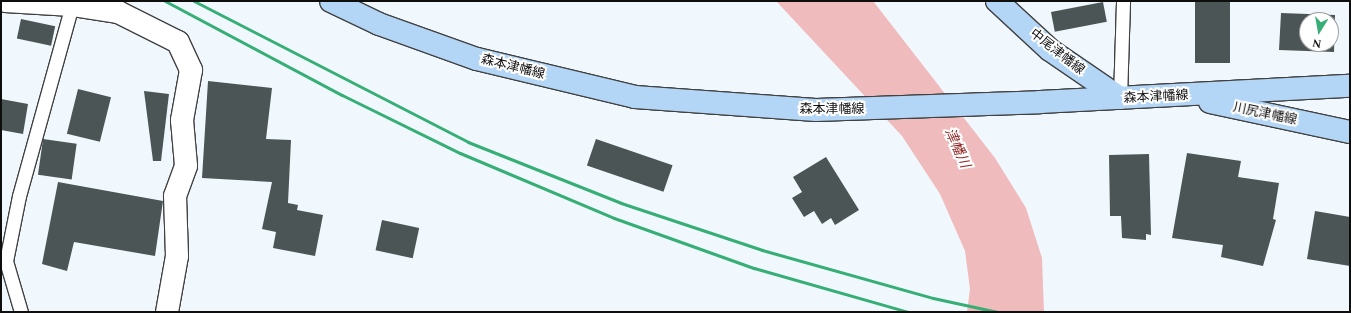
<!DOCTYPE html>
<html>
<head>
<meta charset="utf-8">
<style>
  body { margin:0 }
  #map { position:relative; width:1351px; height:313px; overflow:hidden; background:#f1f8fd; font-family:Spectral,"Noto Sans JP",serif }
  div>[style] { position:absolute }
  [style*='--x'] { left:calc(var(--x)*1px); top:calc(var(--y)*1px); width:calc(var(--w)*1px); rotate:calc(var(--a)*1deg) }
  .water>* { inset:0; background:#efbbbd }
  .building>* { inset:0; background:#4b5555; transform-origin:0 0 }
  .roads { filter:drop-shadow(1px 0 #414141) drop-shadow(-1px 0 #414141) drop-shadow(0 1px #414141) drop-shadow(0 -1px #414141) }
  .service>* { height:13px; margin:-6.5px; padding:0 6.5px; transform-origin:6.5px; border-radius:6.5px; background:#fff }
  .minor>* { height:22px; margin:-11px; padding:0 11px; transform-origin:11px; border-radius:11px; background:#fff }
  .secondary>* { height:22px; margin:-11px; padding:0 11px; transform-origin:11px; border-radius:11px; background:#b3d6f6 }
  .rail>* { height:3px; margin:-1.5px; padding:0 1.5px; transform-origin:1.5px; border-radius:1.5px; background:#36ae76 }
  span { translate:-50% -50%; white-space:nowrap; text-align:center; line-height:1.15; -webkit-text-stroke:4px #fff; paint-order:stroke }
  .street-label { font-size:13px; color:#0e0e0e }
  .water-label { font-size:14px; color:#922725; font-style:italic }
  .frame { position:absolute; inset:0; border:2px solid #0e0e0e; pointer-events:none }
  .north { position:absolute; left:1299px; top:12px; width:40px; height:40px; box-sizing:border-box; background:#fff; border:1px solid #9f9f9f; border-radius:50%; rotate:191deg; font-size:11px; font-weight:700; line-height:16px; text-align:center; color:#0e0e0e }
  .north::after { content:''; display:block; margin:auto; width:14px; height:18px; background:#36ae76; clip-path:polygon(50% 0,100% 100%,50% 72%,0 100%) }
</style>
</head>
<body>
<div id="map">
  <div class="water">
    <div style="clip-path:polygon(776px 1px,873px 1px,995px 158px,1026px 208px,1042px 258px,1044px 312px,967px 312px,970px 289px,965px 251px,940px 194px,902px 136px)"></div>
  </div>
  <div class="building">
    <div style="left:1195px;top:1px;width:35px;height:62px"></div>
    <div style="left:1103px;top:2px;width:20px;height:53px;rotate:79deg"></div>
    <div style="clip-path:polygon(evenodd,1281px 13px,1335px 15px,1334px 52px,1279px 50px,1281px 13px,1307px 20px,1331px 20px,1331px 44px,1307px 44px,1307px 20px)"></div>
    <div style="left:21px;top:19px;width:35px;height:20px;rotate:12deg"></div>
    <div style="clip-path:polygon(208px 81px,272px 88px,266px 139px,291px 140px,288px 203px,298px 205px,297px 210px,323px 215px,315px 256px,273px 248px,276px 232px,262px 229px,272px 182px,202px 178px)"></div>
    <div style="left:78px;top:89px;width:34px;height:46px;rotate:14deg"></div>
    <div style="clip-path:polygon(144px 91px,169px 94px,161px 161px,153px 161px)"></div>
    <div style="clip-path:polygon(1px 99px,28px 104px,23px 134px,1px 130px)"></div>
    <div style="left:43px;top:139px;width:34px;height:36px;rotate:8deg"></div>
    <div style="left:596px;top:139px;width:81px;height:28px;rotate:19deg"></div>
    <div style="clip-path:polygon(1187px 153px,1241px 161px,1238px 177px,1279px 183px,1273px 219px,1276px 220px,1263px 266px,1221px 257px,1223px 245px,1172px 238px)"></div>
    <div style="clip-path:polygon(1149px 154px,1151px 235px,1146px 234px,1146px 240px,1122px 238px,1121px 216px,1110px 216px,1109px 155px)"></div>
    <div style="clip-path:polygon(826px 157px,859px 210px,835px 225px,831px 218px,822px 224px,814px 211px,804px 217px,792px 198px,802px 192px,793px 177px)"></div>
    <div style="clip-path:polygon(58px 182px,163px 201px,155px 256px,74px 242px,67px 271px,42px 264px)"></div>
    <div style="clip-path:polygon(1315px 211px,1350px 217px,1350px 266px,1307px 259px)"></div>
    <div style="left:382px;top:220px;width:38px;height:31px;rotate:12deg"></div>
  </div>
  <div class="roads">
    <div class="service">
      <div style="--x:1120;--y:98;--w:97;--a:-88.2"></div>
      <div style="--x:21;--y:312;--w:53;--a:-106.4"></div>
      <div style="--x:6;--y:261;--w:66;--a:-78.7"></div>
      <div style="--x:19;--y:196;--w:198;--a:-74.5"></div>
    </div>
    <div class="minor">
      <div style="--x:5;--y:1;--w:67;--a:3.4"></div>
      <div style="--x:72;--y:5;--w:47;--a:8.7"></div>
      <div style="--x:118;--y:12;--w:67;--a:26.6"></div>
      <div style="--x:178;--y:42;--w:31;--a:65"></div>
      <div style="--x:191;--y:70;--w:51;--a:100.2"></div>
      <div style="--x:182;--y:120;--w:46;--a:85"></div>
      <div style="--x:186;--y:166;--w:32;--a:110"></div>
      <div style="--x:175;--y:196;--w:60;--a:88.1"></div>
      <div style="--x:177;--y:256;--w:57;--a:100.1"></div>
    </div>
    <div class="secondary">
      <div style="--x:331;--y:1;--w:53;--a:25.6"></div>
      <div style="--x:379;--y:24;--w:104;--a:19.7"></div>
      <div style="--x:477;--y:59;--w:163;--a:13.5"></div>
      <div style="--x:635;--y:97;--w:181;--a:4.1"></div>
      <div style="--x:816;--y:110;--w:224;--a:-2"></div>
      <div style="--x:1040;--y:102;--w:310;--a:-3"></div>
      <div style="--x:997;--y:1;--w:72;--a:42.8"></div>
      <div style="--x:1050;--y:50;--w:85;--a:34.4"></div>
      <div style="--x:1210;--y:102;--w:143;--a:12.1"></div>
    </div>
  </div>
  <div class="rail">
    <div style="--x:165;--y:1;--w:200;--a:28"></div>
    <div style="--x:342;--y:95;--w:131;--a:26.2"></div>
    <div style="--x:460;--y:153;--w:167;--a:22.9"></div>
    <div style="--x:614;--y:218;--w:149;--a:19.7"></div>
    <div style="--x:754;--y:268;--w:160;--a:15.9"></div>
    <div style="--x:194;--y:1;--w:308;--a:27.2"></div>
    <div style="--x:468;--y:142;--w:165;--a:21.7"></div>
    <div style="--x:621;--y:203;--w:149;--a:18.4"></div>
    <div style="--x:762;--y:250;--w:178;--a:15.7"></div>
    <div style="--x:933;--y:298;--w:66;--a:12.3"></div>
  </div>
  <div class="street-label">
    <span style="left:1057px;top:52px;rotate:38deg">中尾津幡線</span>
    <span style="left:513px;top:67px;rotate:14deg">森本津幡線</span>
    <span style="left:1156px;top:97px;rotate:-3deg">森本津幡線</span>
    <span style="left:832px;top:109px">森本津幡線</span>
    <span style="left:1265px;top:114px;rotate:12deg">川尻津幡線</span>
  </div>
  <div class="water-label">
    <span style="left:957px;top:148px;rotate:66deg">津幡川</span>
  </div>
  <div class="frame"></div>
  <div class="north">N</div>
</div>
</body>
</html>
